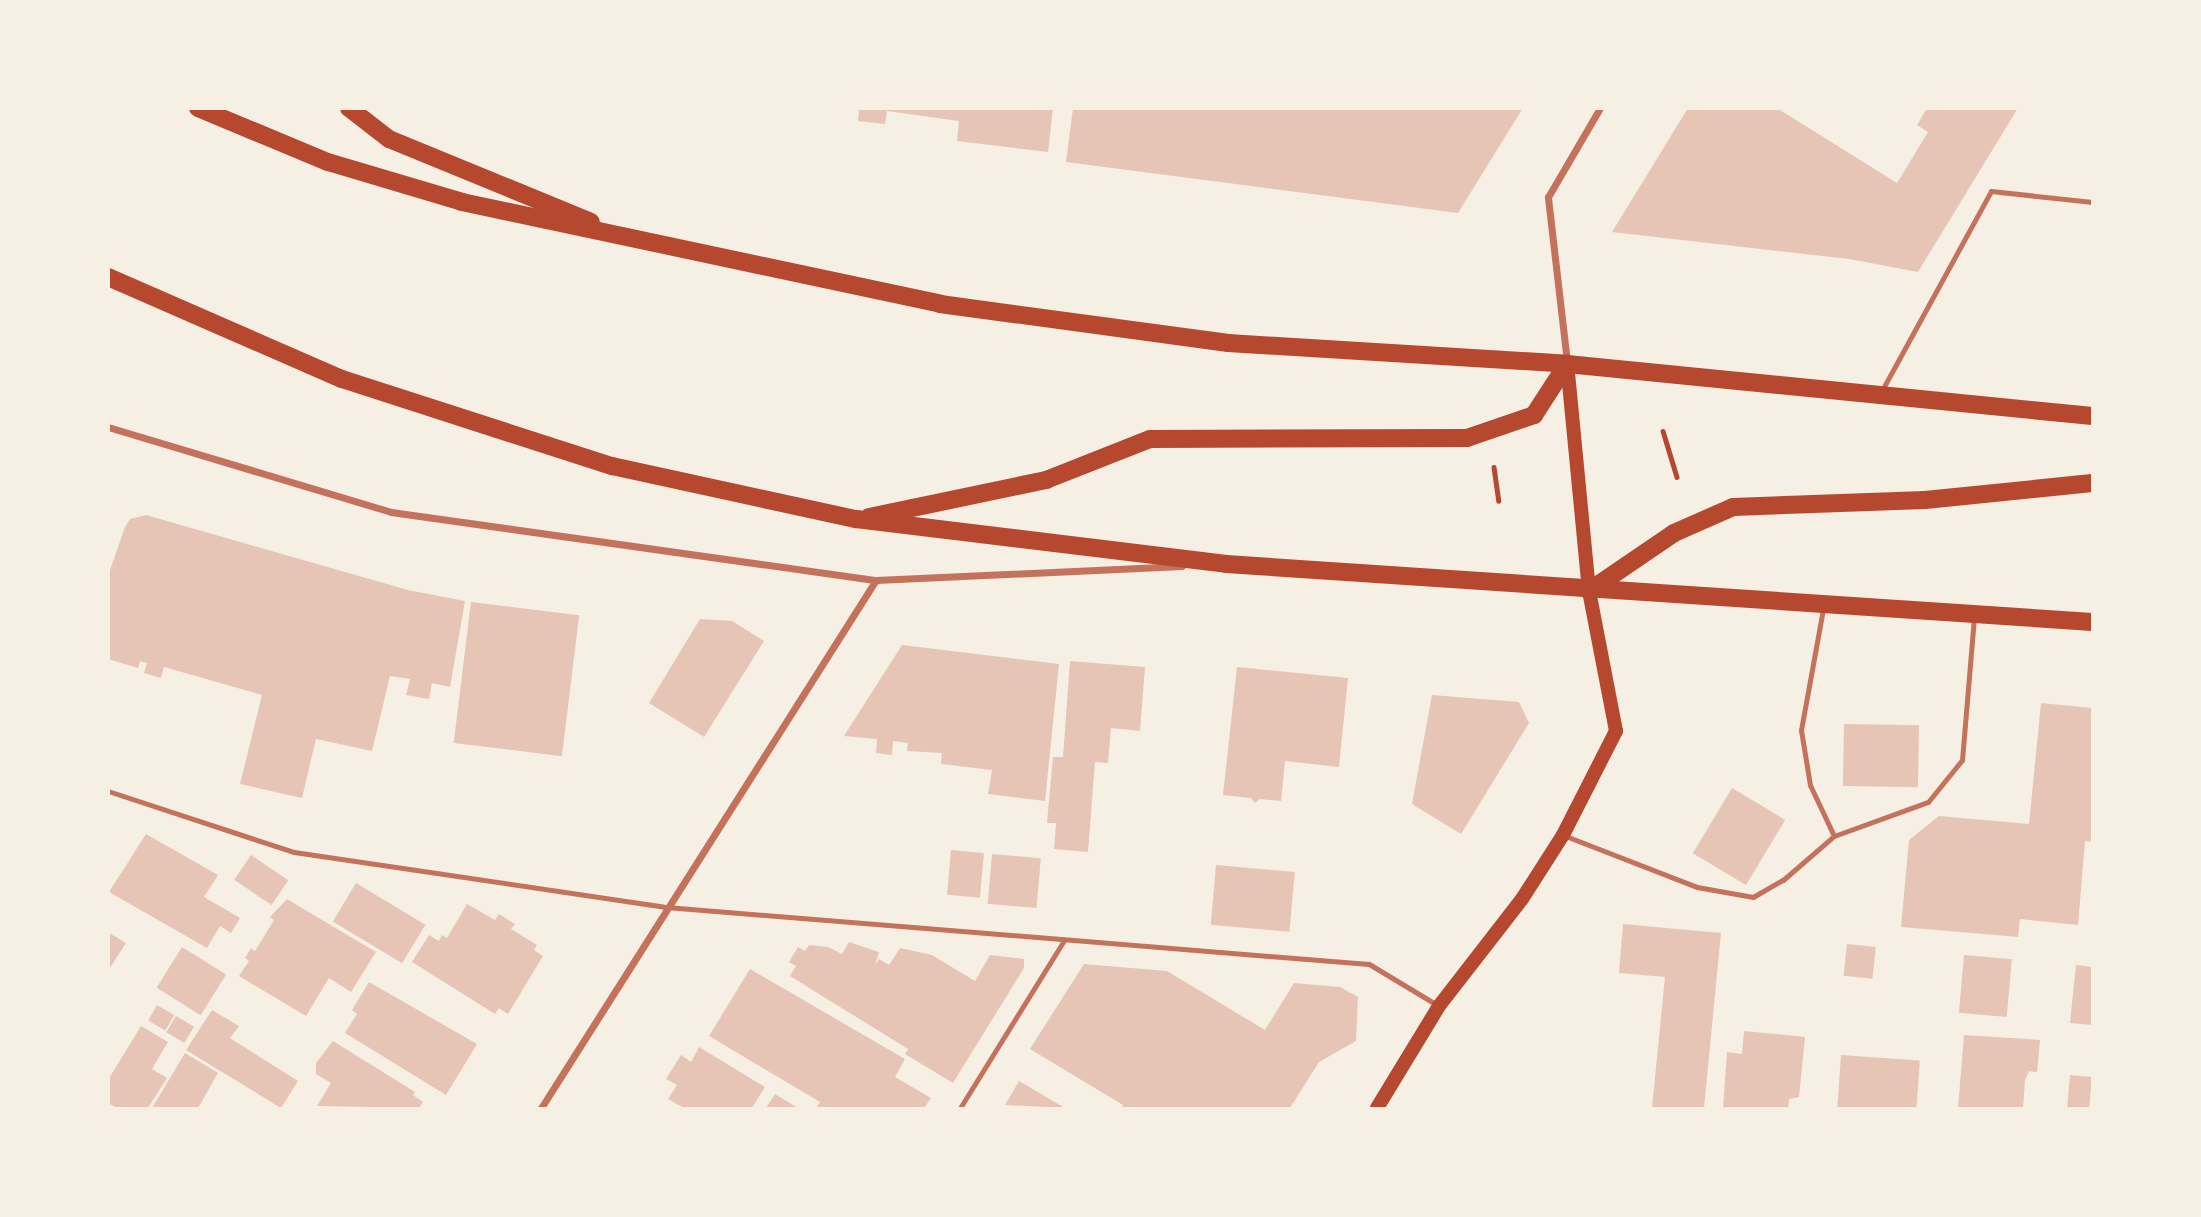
<!DOCTYPE html>
<html>
<head>
<meta charset="utf-8">
<style>
  body { margin:0 }
  #map { position:relative; width:2201px; height:1217px; overflow:hidden; background:#f6efe4; font-family:"Roboto Serif",serif }
  div>[style] { position:absolute }
  [style*='--x'] { left:calc(var(--x)*1px); top:calc(var(--y)*1px); width:calc(var(--w)*1px); rotate:calc(var(--a)*1deg) }
  .building>* { inset:0; background:#e6c5b7; transform-origin:0 0 }
  .path>* { height:4.5px; margin:-2.25px; padding:0 2.25px; transform-origin:2.25px; border-radius:2.25px; background:#b5482f }
  .service>* { height:5px; margin:-2.5px; padding:0 2.5px; transform-origin:2.5px; border-radius:2.5px; background:#c5725c }
  .minor>* { height:7px; margin:-3.5px; padding:0 3.5px; transform-origin:3.5px; border-radius:3.5px; background:#c5725c }
  .secondary>* { height:14px; margin:-7px; padding:0 7px; transform-origin:7px; border-radius:7px; background:#b5482f }
  .primary>* { height:18px; margin:-9px; padding:0 9px; transform-origin:9px; border-radius:9px; background:#b5482f }
  span { translate:-50% -50%; white-space:nowrap; text-align:center; line-height:1.15; -webkit-text-stroke:5px #f6efe4; paint-order:stroke }
  .frame { position:absolute; inset:0; border:110px solid #f6efe4; pointer-events:none }
</style>
</head>
<body>
<div id="map">
  <div class="building">
    <div style="clip-path:polygon(859px 108px,1053px 108px,1048px 152px,957px 141px,959px 121px,887px 111px,885px 124px,858px 121px)"></div>
    <div style="clip-path:polygon(1073px 108px,1523px 108px,1458px 213px,1066px 162px)"></div>
    <div style="clip-path:polygon(1688px 108px,1777px 108px,1897px 183px,1928px 132px,1917px 125px,1927px 108px,2018px 108px,1918px 272px,1849px 259px,1612px 232px)"></div>
    <div style="clip-path:polygon(146px 515px,408px 590px,465px 601px,450px 687px,432px 683px,429px 699px,406px 695px,410px 679px,390px 676px,372px 751px,316px 739px,302px 798px,240px 784px,262px 695px,164px 667px,161px 678px,144px 673px,147px 663px,140px 661px,138px 668px,108px 659px,108px 576px,125px 527px,130px 519px)"></div>
    <div style="left:471px;top:602px;width:109px;height:142px;rotate:7deg"></div>
    <div style="clip-path:polygon(700px 619px,732px 621px,764px 641px,704px 737px,649px 703px)"></div>
    <div style="clip-path:polygon(902px 645px,1059px 664px,1045px 801px,988px 794px,992px 770px,941px 764px,942px 753px,907px 751px,908px 743px,893px 741px,892px 755px,876px 753px,877px 739px,844px 736px)"></div>
    <div style="clip-path:polygon(1070px 661px,1145px 667px,1140px 731px,1111px 728px,1108px 763px,1095px 762px,1088px 852px,1054px 849px,1056px 823px,1047px 823px,1053px 757px,1063px 757px)"></div>
    <div style="clip-path:polygon(1237px 667px,1348px 678px,1339px 767px,1285px 761px,1281px 801px,1260px 799px,1255px 803px,1251px 798px,1223px 795px)"></div>
    <div style="clip-path:polygon(1432px 695px,1519px 702px,1529px 723px,1461px 834px,1412px 804px)"></div>
    <div style="clip-path:polygon(2041px 703px,2092px 708px,2092px 842px,2085px 841px,2078px 925px,2020px 919px,2018px 937px,1901px 927px,1909px 840px,1939px 816px,2029px 824px)"></div>
    <div style="left:1844px;top:724px;width:75px;height:62px;rotate:1deg"></div>
    <div style="left:1732px;top:788px;width:62px;height:76px;rotate:31deg"></div>
    <div style="clip-path:polygon(146px 834px,218px 875px,204px 897px,240px 918px,231px 933px,220px 926px,207px 948px,109px 892px)"></div>
    <div style="left:951px;top:850px;width:33px;height:45px;rotate:5deg"></div>
    <div style="left:992px;top:854px;width:49px;height:50px;rotate:5deg"></div>
    <div style="left:251px;top:855px;width:45px;height:30px;rotate:34deg"></div>
    <div style="left:1216px;top:865px;width:79px;height:60px;rotate:5deg"></div>
    <div style="left:356px;top:883px;width:81px;height:45px;rotate:31deg"></div>
    <div style="clip-path:polygon(287px 899px,376px 952px,351px 992px,329px 978px,306px 1016px,239px 976px,249px 961px,245px 958px,251px 948px,255px 951px,274px 920px,270px 917px)"></div>
    <div style="clip-path:polygon(467px 904px,495px 920px,499px 914px,515px 924px,511px 929px,537px 945px,534px 950px,543px 956px,508px 1014px,499px 1008px,495px 1014px,412px 962px,429px 935px,439px 941px,442px 935px,447px 938px)"></div>
    <div style="clip-path:polygon(1623px 924px,1721px 933px,1704px 1108px,1652px 1108px,1665px 977px,1619px 973px)"></div>
    <div style="clip-path:polygon(108px 932px,126px 943px,108px 971px)"></div>
    <div style="clip-path:polygon(849px 942px,879px 952px,875px 965px,879px 959px,889px 965px,900px 948px,932px 955px,975px 981px,990px 955px,1024px 959px,1024px 968px,953px 1083px,905px 1054px,908px 1049px,790px 976px,796px 966px,789px 962px,798px 947px,805px 951px,809px 945px,828px 947px,842px 954px)"></div>
    <div style="left:1847px;top:944px;width:29px;height:32px;rotate:6deg"></div>
    <div style="left:182px;top:947px;width:52px;height:48px;rotate:32deg"></div>
    <div style="left:1964px;top:955px;width:48px;height:58px;rotate:5deg"></div>
    <div style="clip-path:polygon(1084px 964px,1167px 971px,1265px 1030px,1294px 983px,1340px 987px,1358px 997px,1356px 1041px,1319px 1062px,1290px 1108px,1121px 1108px,1123px 1105px,1030px 1049px)"></div>
    <div style="clip-path:polygon(2076px 965px,2092px 967px,2092px 1025px,2070px 1023px)"></div>
    <div style="clip-path:polygon(750px 969px,905px 1059px,895px 1077px,931px 1098px,924px 1108px,816px 1108px,820px 1102px,709px 1036px)"></div>
    <div style="clip-path:polygon(369px 982px,477px 1044px,446px 1095px,345px 1033px,357px 1014px,352px 1010px)"></div>
    <div style="left:157px;top:1005px;width:20px;height:18px;rotate:30deg"></div>
    <div style="clip-path:polygon(212px 1010px,239px 1026px,230px 1038px,298px 1081px,281px 1108px,186px 1050px)"></div>
    <div style="left:176px;top:1016px;width:21px;height:19px;rotate:31deg"></div>
    <div style="clip-path:polygon(141px 1026px,168px 1042px,152px 1069px,167px 1078px,148px 1108px,117px 1108px,108px 1103px,108px 1080px)"></div>
    <div style="clip-path:polygon(1744px 1031px,1805px 1037px,1799px 1097px,1789px 1099px,1788px 1108px,1723px 1108px,1727px 1052px,1742px 1054px)"></div>
    <div style="clip-path:polygon(1964px 1035px,2040px 1040px,2037px 1072px,2029px 1071px,2025px 1080px,2023px 1108px,1958px 1108px)"></div>
    <div style="clip-path:polygon(333px 1041px,415px 1092px,413px 1095px,423px 1102px,419px 1108px,317px 1106px,331px 1083px,316px 1074px,316px 1063px)"></div>
    <div style="clip-path:polygon(699px 1047px,765px 1087px,752px 1108px,684px 1108px,668px 1099px,677px 1085px,666px 1079px,681px 1055px,691px 1062px)"></div>
    <div style="clip-path:polygon(185px 1053px,218px 1073px,198px 1108px,152px 1108px)"></div>
    <div style="left:1841px;top:1055px;width:79px;height:53px;rotate:4deg"></div>
    <div style="left:2070px;top:1075px;width:22px;height:33px;rotate:5deg"></div>
    <div style="clip-path:polygon(1019px 1081px,1065px 1108px,1005px 1105px)"></div>
    <div style="clip-path:polygon(775px 1094px,798px 1108px,766px 1108px)"></div>
  </div>
  <div class="path">
    <div style="--x:1663;--y:431;--w:48;--a:73.1"></div>
    <div style="--x:1494;--y:467;--w:34;--a:82"></div>
  </div>
  <div class="service">
    <div style="--x:1881;--y:392;--w:229;--a:-61.3"></div>
    <div style="--x:1991;--y:191;--w:102;--a:6.2"></div>
    <div style="--x:1823;--y:609;--w:123;--a:100.3"></div>
    <div style="--x:1801;--y:730;--w:56;--a:80.7"></div>
    <div style="--x:1810;--y:785;--w:56;--a:64.8"></div>
    <div style="--x:108;--y:791;--w:196;--a:18.2"></div>
    <div style="--x:294;--y:852;--w:376;--a:8.4"></div>
    <div style="--x:666;--y:907;--w:705;--a:4.64"></div>
    <div style="--x:1369;--y:964;--w:82;--a:31"></div>
    <div style="--x:1563;--y:835;--w:144;--a:21.2"></div>
    <div style="--x:1697;--y:887;--w:57;--a:10.1"></div>
    <div style="--x:1753;--y:897;--w:34;--a:-30"></div>
    <div style="--x:1783;--y:880;--w:67;--a:-40.8"></div>
    <div style="--x:1834;--y:836;--w:100;--a:-19.9"></div>
    <div style="--x:1928;--y:802;--w:54;--a:-51"></div>
    <div style="--x:1962;--y:760;--w:143;--a:-85.2"></div>
    <div style="--x:960;--y:1108;--w:198;--a:-58.2"></div>
  </div>
  <div class="minor">
    <div style="--x:1567;--y:362;--w:166;--a:-96.6"></div>
    <div style="--x:1548;--y:197;--w:103;--a:-59.7"></div>
    <div style="--x:108;--y:427;--w:295;--a:16.7"></div>
    <div style="--x:391;--y:512;--w:490;--a:8"></div>
    <div style="--x:876;--y:580;--w:306;--a:-2.6"></div>
    <div style="--x:541;--y:1108;--w:625;--a:-57.61"></div>
  </div>
  <div class="secondary">
    <div style="--x:1377;--y:1108;--w:119;--a:-58.7"></div>
    <div style="--x:1439;--y:1006;--w:135;--a:-52.2"></div>
    <div style="--x:1522;--y:899;--w:76;--a:-57.4"></div>
    <div style="--x:1563;--y:835;--w:117;--a:-63"></div>
    <div style="--x:1616;--y:731;--w:143;--a:-100.9"></div>
    <div style="--x:1589;--y:591;--w:228;--a:-95.5"></div>
  </div>
  <div class="primary">
    <div style="--x:198;--y:108;--w:141;--a:22.6"></div>
    <div style="--x:328;--y:162;--w:140;--a:16.6"></div>
    <div style="--x:462;--y:202;--w:489;--a:12"></div>
    <div style="--x:940;--y:304;--w:291;--a:7.7"></div>
    <div style="--x:1228;--y:343;--w:340;--a:3.5"></div>
    <div style="--x:1567;--y:364;--w:528;--a:5.66"></div>
    <div style="--x:349;--y:108;--w:51;--a:37.8"></div>
    <div style="--x:389;--y:139;--w:218;--a:22.3"></div>
    <div style="--x:108;--y:277;--w:255;--a:23.6"></div>
    <div style="--x:342;--y:379;--w:284;--a:17.9"></div>
    <div style="--x:612;--y:466;--w:250;--a:12.3"></div>
    <div style="--x:856;--y:519;--w:373;--a:6.9"></div>
    <div style="--x:1226;--y:564;--w:868;--a:3.83"></div>
    <div style="--x:869;--y:517;--w:181;--a:-11.8"></div>
    <div style="--x:1046;--y:480;--w:112;--a:-21.5"></div>
    <div style="--x:1150;--y:439;--w:317;--a:-0.2"></div>
    <div style="--x:1467;--y:438;--w:71;--a:-18.9"></div>
    <div style="--x:1534;--y:415;--w:61;--a:-57.1"></div>
    <div style="--x:1589;--y:591;--w:103;--a:-34.3"></div>
    <div style="--x:1674;--y:533;--w:64;--a:-23.8"></div>
    <div style="--x:1733;--y:507;--w:192;--a:-2.1"></div>
    <div style="--x:1925;--y:500;--w:168;--a:-5.8"></div>
  </div>
  <div class="frame"></div>
</div>
</body>
</html>
